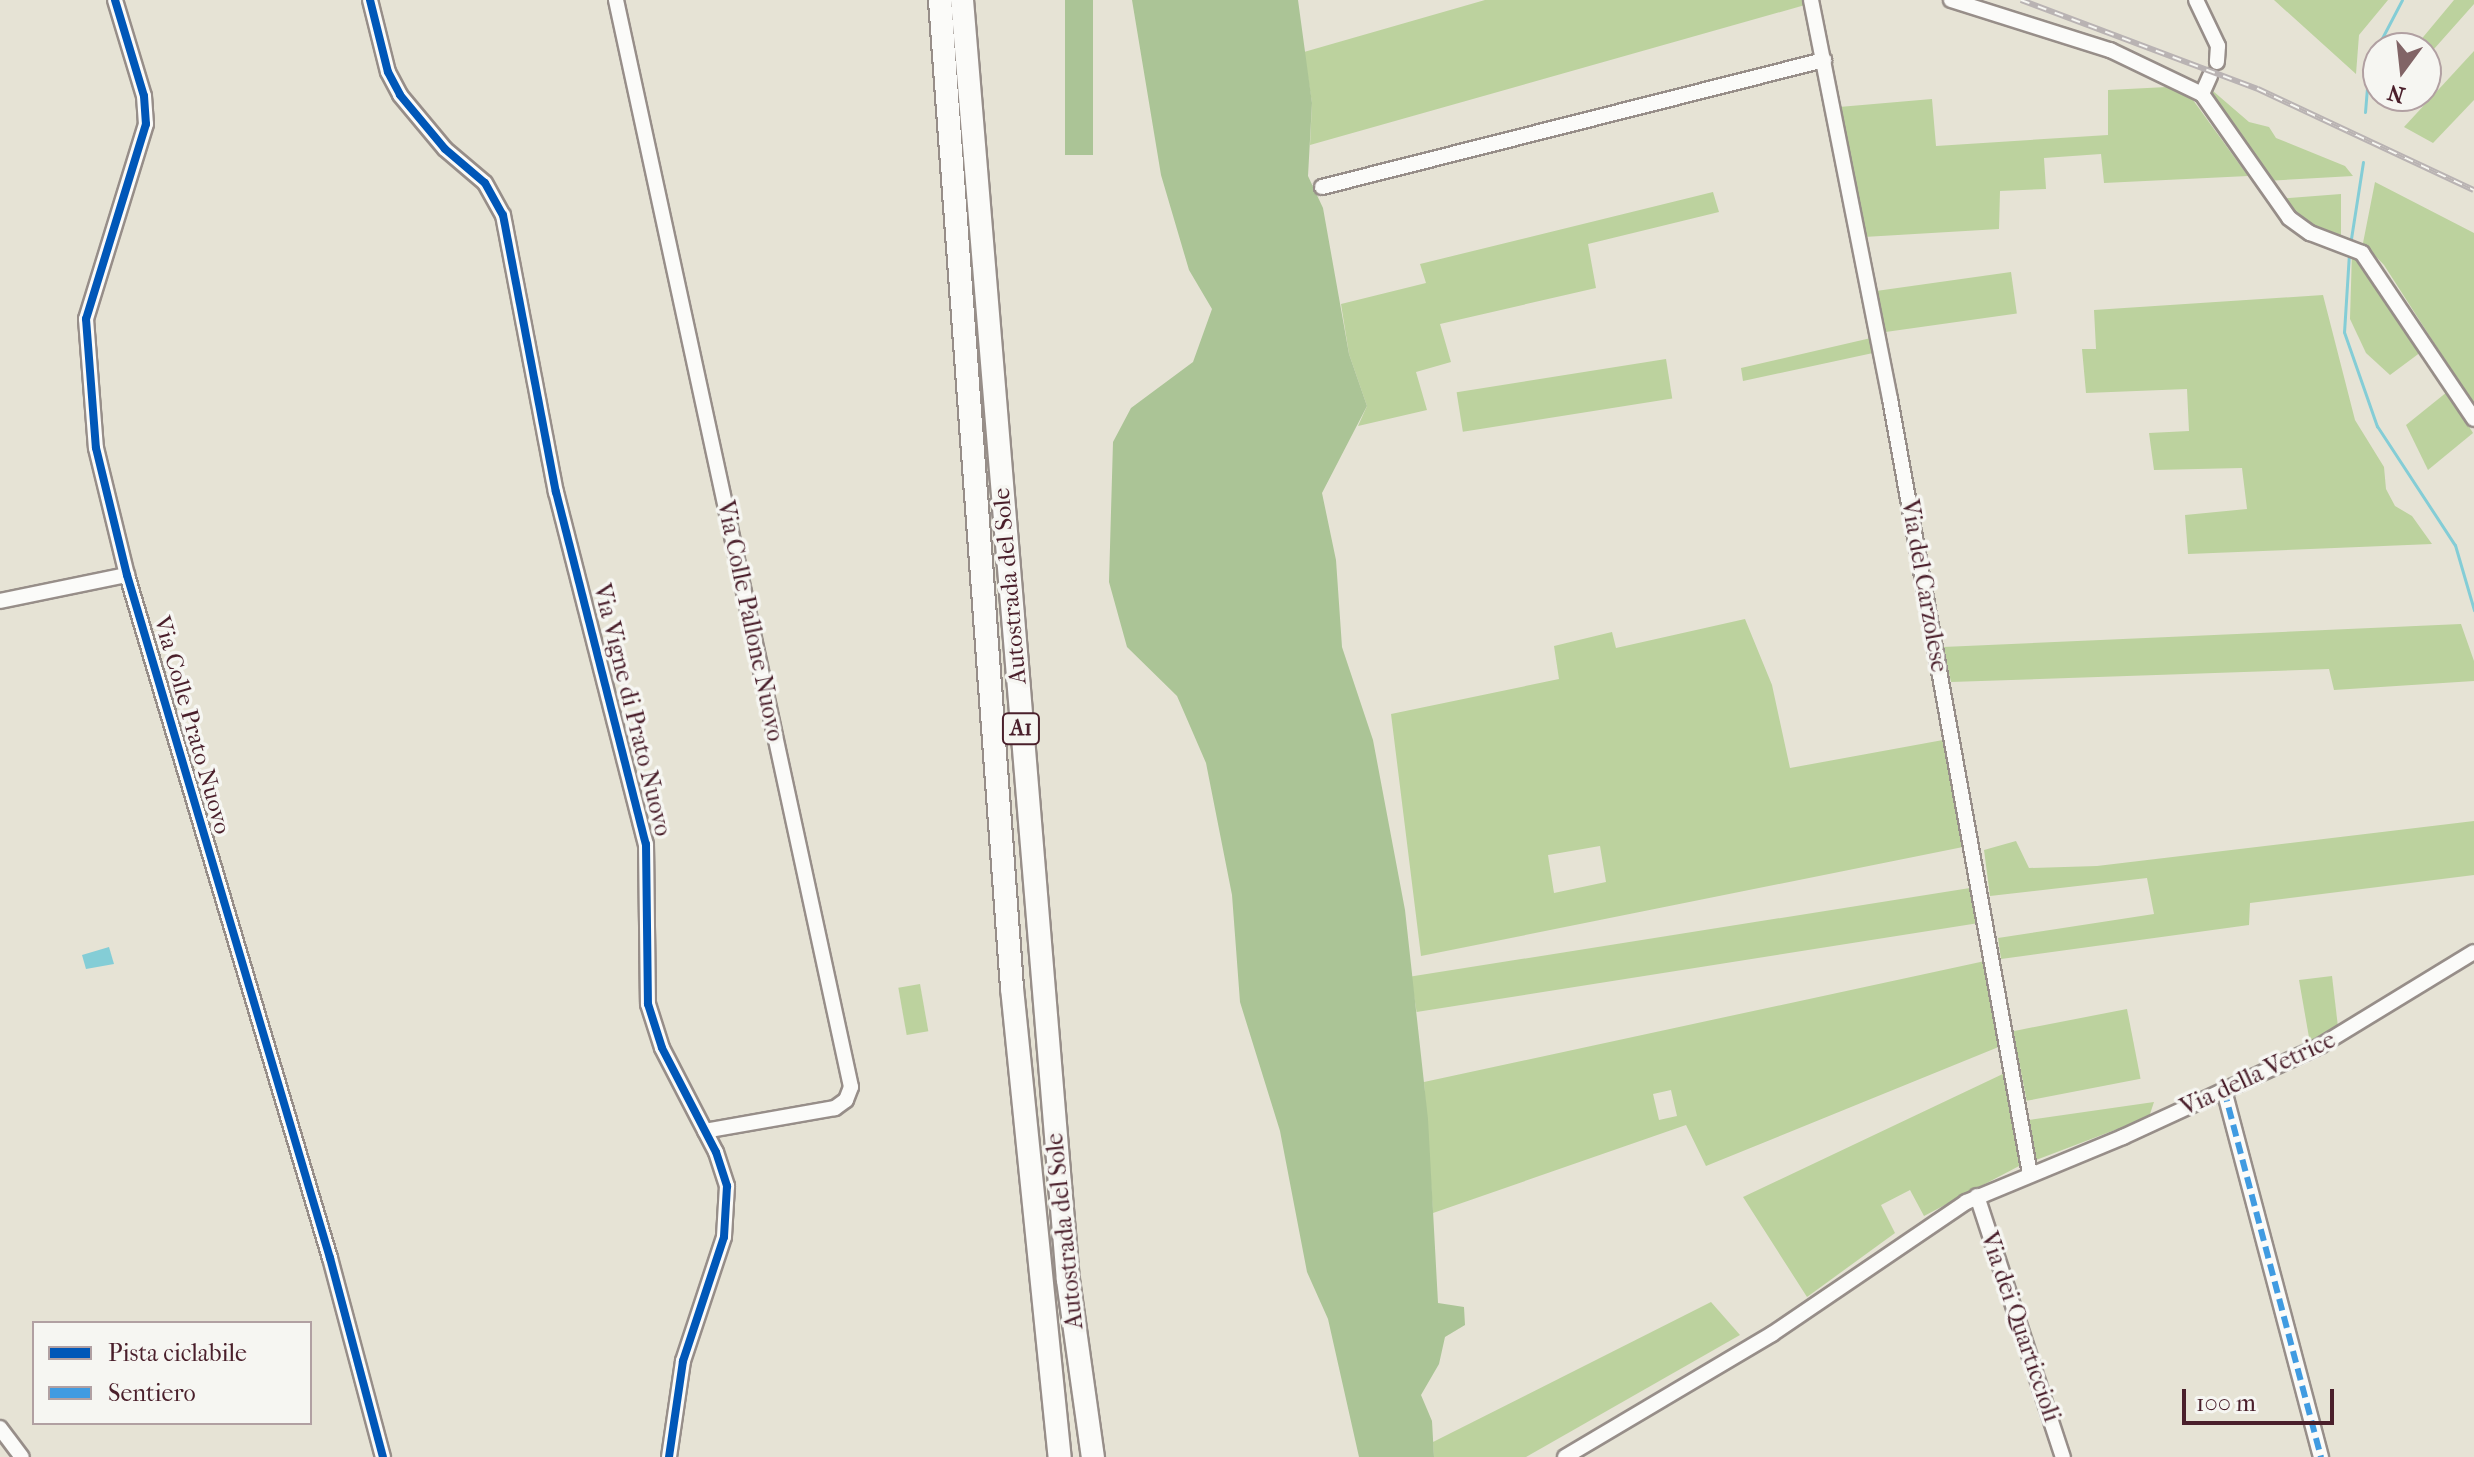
<!DOCTYPE html>
<html>
<head>
<meta charset="utf-8">
<style>
  body { margin:0 }
  #map { position:relative; width:2474px; height:1457px; overflow:hidden; background:#e6e3d5; font-family:"IM FELL French Canon",serif }
  div>[style] { position:absolute }
  [style*='--x'] { left:calc(var(--x)*1px); top:calc(var(--y)*1px); width:calc(var(--w)*1px); rotate:calc(var(--a)*1deg) }
  .green>* { inset:0; background:#bcd29e; transform-origin:0 0 }
  .forest>* { inset:0; background:#abc496; transform-origin:0 0 }
  .water>* { inset:0; background:#84cdd6 }
  .stream>* { height:3px; margin:-1.5px; padding:0 1.5px; transform-origin:1.5px; border-radius:1.5px; background:#84cdd6 }
  .roads { filter:drop-shadow(2px 0 #978e89) drop-shadow(-2px 0 #978e89) drop-shadow(0 2px #978e89) drop-shadow(0 -2px #978e89) }
  .minor>* { height:14px; margin:-7px; padding:0 7px; transform-origin:7px; border-radius:7px; background:#fbfbf9 }
  .highway>* { height:22px; margin:-11px; padding:0 11px; transform-origin:11px; border-radius:11px; background:#fbfbf9 }
  .rail>* { height:6px; margin-top:-3px; transform-origin:0; background:repeating-linear-gradient(90deg,#f6f6f2 0 9px,#b9b3b3 0 18px); box-sizing:border-box; border-block:2px solid #b9b3b3 }
  .quiet>* { height:6px; margin-top:-3px; transform-origin:0; background:repeating-linear-gradient(90deg,#409be1 0 12px,transparent 0 18px) }
  .cycleway>* { height:8px; margin:-4px; padding:0 4px; transform-origin:4px; border-radius:4px; background:#0057b8 }
  span { translate:-50% -50%; white-space:nowrap; text-align:center; line-height:1.15; -webkit-text-stroke:7px #f6f6f2; paint-order:stroke }
  .shield-label span { padding:2px 6px; background:#f6f6f2; border:2px solid; border-radius:6px; -webkit-text-stroke-width:0 }
  .shield-label { font-size:22px; color:#4a1f2b; font-weight:700 }
  .street-label { font-size:24px; color:#4a1f2b }
  .legend { position:absolute; left:32px; top:1321px; width:280px; height:104px; box-sizing:border-box; background:#f6f6f2; border:2px solid #b1a0a2; margin:0; padding:10px 14px; list-style:none; font-size:24px; color:#4a1f2b }
  .legend li { display:flex; align-items:center; gap:16px; height:40px }
  .legend b { width:40px; border:2px solid #b1a0a2 }
  .north { position:absolute; left:2362px; top:32px; width:80px; height:80px; box-sizing:border-box; background:#f6f6f2; border:2px solid #b1a0a2; border-radius:50%; rotate:195deg; font-size:22px; font-weight:700; line-height:32px; text-align:center; color:#4a1f2b }
  .north::after { content:''; display:block; margin:auto; width:28px; height:36px; background:#816466; clip-path:polygon(50% 0,100% 100%,50% 72%,0 100%) }
  .scale { position:absolute; left:2182px; top:1389px; width:152px; height:36px; box-sizing:border-box; border:4px solid #4a1f2b; border-top:0; padding-left:10px; font-size:24px; line-height:28px; white-space:nowrap; color:#4a1f2b; -webkit-text-stroke:6px #f6f6f2; paint-order:stroke }
</style>
</head>
<body>
<div id="map">
  <div class="green">
    <div style="clip-path:polygon(1485px 0,1804px 0,1805px 5px,1310px 145px,1312px 103px,1304px 52px)"></div>
    <div style="clip-path:polygon(2274px 0,2388px 0,2359px 35px,2356px 74px)"></div>
    <div style="clip-path:polygon(2454px 0,2474px 0,2474px 4px,2426px 58px,2426px 48px,2414px 48px)"></div>
    <div style="clip-path:polygon(2474px 51px,2474px 100px,2433px 143px,2404px 127px)"></div>
    <div style="clip-path:polygon(2167px 87px,2193px 100px,2248px 176px,2104px 183px,2101px 154px,2044px 158px,2046px 189px,2000px 191px,1999px 229px,1864px 237px,1839px 107px,1932px 99px,1936px 146px,2108px 135px,2108px 90px)"></div>
    <div style="clip-path:polygon(2213px 91px,2249px 122px,2269px 127px,2276px 138px,2345px 166px,2353px 176px,2265px 181px,2213px 100px)"></div>
    <div style="clip-path:polygon(2375px 182px,2474px 233px,2474px 405px,2384px 265px,2363px 243px)"></div>
    <div style="clip-path:polygon(1713px 192px,1719px 212px,1588px 244px,1596px 288px,1440px 324px,1451px 362px,1416px 372px,1427px 410px,1358px 426px,1367px 406px,1349px 354px,1341px 304px,1426px 283px,1420px 264px)"></div>
    <div style="clip-path:polygon(2341px 194px,2341px 238px,2315px 231px,2278px 199px)"></div>
    <div style="clip-path:polygon(2352px 252px,2421px 352px,2390px 375px,2366px 353px,2350px 319px)"></div>
    <div style="left:2011px;top:272px;width:42px;height:138px;rotate:82deg"></div>
    <div style="clip-path:polygon(2323px 295px,2355px 420px,2384px 467px,2386px 489px,2395px 506px,2412px 516px,2432px 544px,2188px 554px,2185px 515px,2247px 509px,2242px 468px,2154px 470px,2149px 433px,2189px 431px,2187px 389px,2086px 393px,2082px 349px,2096px 349px,2094px 310px)"></div>
    <div style="clip-path:polygon(1871px 338px,1873px 353px,1743px 381px,1741px 368px)"></div>
    <div style="left:1666px;top:359px;width:40px;height:212px;rotate:81deg"></div>
    <div style="clip-path:polygon(2447px 392px,2473px 433px,2428px 470px,2406px 425px)"></div>
    <div style="clip-path:polygon(evenodd,1745px 619px,1772px 685px,1790px 768px,1943px 740px,1963px 847px,1421px 956px,1391px 714px,1559px 679px,1554px 646px,1612px 632px,1616px 648px,1745px 619px,1600px 846px,1606px 882px,1554px 893px,1548px 855px,1600px 846px)"></div>
    <div style="clip-path:polygon(2461px 624px,2474px 661px,2474px 681px,2334px 690px,2329px 669px,1951px 682px,1943px 647px)"></div>
    <div style="clip-path:polygon(2474px 821px,2474px 875px,2250px 903px,2249px 925px,2001px 959px,1998px 938px,2154px 914px,2147px 878px,1990px 896px,1984px 850px,2016px 841px,2029px 868px,2097px 866px)"></div>
    <div style="left:1970px;top:888px;width:36px;height:566px;rotate:81deg"></div>
    <div style="clip-path:polygon(evenodd,1985px 961px,2001px 1046px,1706px 1166px,1686px 1125px,1433px 1213px,1424px 1082px,1985px 961px,1671px 1090px,1677px 1116px,1659px 1120px,1653px 1094px,1671px 1090px)"></div>
    <div style="clip-path:polygon(2332px 976px,2338px 1027px,2310px 1043px,2299px 980px)"></div>
    <div style="left:920px;top:984px;width:48px;height:22px;rotate:80deg"></div>
    <div style="left:2127px;top:1009px;width:71px;height:116px;rotate:79deg"></div>
    <div style="clip-path:polygon(2007px 1072px,2021px 1165px,1924px 1216px,1910px 1190px,1881px 1205px,1895px 1233px,1807px 1297px,1743px 1197px)"></div>
    <div style="clip-path:polygon(2154px 1102px,2149px 1117px,2036px 1160px,2029px 1120px)"></div>
    <div style="clip-path:polygon(1711px 1302px,1740px 1335px,1526px 1457px,1434px 1457px,1433px 1442px)"></div>
  </div>
  <div class="forest">
    <div style="left:1065px;top:0;width:28px;height:155px"></div>
    <div style="clip-path:polygon(1132px 0,1298px 0,1312px 103px,1308px 176px,1323px 208px,1349px 354px,1367px 406px,1322px 493px,1336px 560px,1342px 647px,1373px 740px,1405px 910px,1428px 1119px,1438px 1303px,1464px 1307px,1465px 1325px,1445px 1337px,1439px 1364px,1421px 1395px,1432px 1421px,1434px 1457px,1359px 1457px,1328px 1319px,1307px 1272px,1280px 1131px,1240px 1002px,1232px 895px,1206px 763px,1177px 696px,1127px 647px,1109px 582px,1113px 442px,1131px 408px,1193px 362px,1212px 309px,1189px 270px,1161px 175px)"></div>
  </div>
  <div class="water">
    <div style="clip-path:polygon(109px 947px,114px 964px,86px 969px,82px 955px)"></div>
  </div>
  <div class="stream">
    <div style="--x:2365;--y:112;--w:49;--a:-85.3"></div>
    <div style="--x:2369;--y:63;--w:71;--a:-62.4"></div>
    <div style="--x:2350;--y:245;--w:84;--a:-81.1"></div>
    <div style="--x:2349;--y:253;--w:79;--a:93.6"></div>
    <div style="--x:2344;--y:332;--w:100;--a:70.7"></div>
    <div style="--x:2377;--y:426;--w:142;--a:56.8"></div>
    <div style="--x:2455;--y:545;--w:68;--a:73.7"></div>
  </div>
  <div class="roads">
    <div class="minor">
      <div style="--x:115;--y:0;--w:100;--a:73.2"></div>
      <div style="--x:144;--y:96;--w:28;--a:86"></div>
      <div style="--x:146;--y:124;--w:204;--a:107.1"></div>
      <div style="--x:86;--y:319;--w:129;--a:85.6"></div>
      <div style="--x:96;--y:448;--w:131;--a:76.3"></div>
      <div style="--x:127;--y:575;--w:713;--a:73.45"></div>
      <div style="--x:330;--y:1258;--w:206;--a:75.1"></div>
      <div style="--x:370;--y:0;--w:74;--a:76"></div>
      <div style="--x:388;--y:72;--w:26;--a:62"></div>
      <div style="--x:400;--y:95;--w:70;--a:50.2"></div>
      <div style="--x:445;--y:149;--w:52;--a:40.4"></div>
      <div style="--x:485;--y:183;--w:37;--a:61"></div>
      <div style="--x:503;--y:215;--w:282;--a:79.2"></div>
      <div style="--x:556;--y:492;--w:363;--a:75.7"></div>
      <div style="--x:646;--y:844;--w:160;--a:89.3"></div>
      <div style="--x:648;--y:1004;--w:46;--a:72.3"></div>
      <div style="--x:662;--y:1048;--w:117;--a:62.6"></div>
      <div style="--x:716;--y:1152;--w:36;--a:72"></div>
      <div style="--x:727;--y:1186;--w:51;--a:93.4"></div>
      <div style="--x:724;--y:1237;--w:131;--a:108.3"></div>
      <div style="--x:683;--y:1361;--w:97;--a:98.3"></div>
      <div style="--x:616;--y:0;--w:1112;--a:77.8"></div>
      <div style="--x:851;--y:1087;--w:14;--a:111"></div>
      <div style="--x:846;--y:1100;--w:14;--a:144"></div>
      <div style="--x:835;--y:1108;--w:132;--a:170"></div>
      <div style="--x:1811;--y:0;--w:407;--a:78.8"></div>
      <div style="--x:1890;--y:399;--w:788;--a:79.76"></div>
      <div style="--x:1951;--y:0;--w:167;--a:17.5"></div>
      <div style="--x:2110;--y:50;--w:102;--a:25.6"></div>
      <div style="--x:2196;--y:0;--w:51;--a:64.4"></div>
      <div style="--x:2218;--y:46;--w:16;--a:94"></div>
      <div style="--x:2202;--y:94;--w:151;--a:54.9"></div>
      <div style="--x:2289;--y:218;--w:26;--a:36"></div>
      <div style="--x:2310;--y:233;--w:56;--a:21"></div>
      <div style="--x:2362;--y:253;--w:200;--a:56"></div>
      <div style="--x:2202;--y:94;--w:20;--a:-66"></div>
      <div style="--x:1322;--y:187;--w:518;--a:-14.2"></div>
      <div style="--x:0;--y:601;--w:130;--a:-11.6"></div>
      <div style="--x:2224;--y:1090;--w:380;--a:75.2"></div>
      <div style="--x:1977;--y:1196;--w:275;--a:71.8"></div>
      <div style="--x:0;--y:1428;--w:36;--a:53"></div>
      <div style="--x:1565;--y:1457;--w:241;--a:-30.7"></div>
      <div style="--x:1772;--y:1334;--w:235;--a:-34.2"></div>
      <div style="--x:1966;--y:1202;--w:170;--a:-22.5"></div>
      <div style="--x:2123;--y:1137;--w:217;--a:-24.8"></div>
      <div style="--x:2320;--y:1046;--w:180;--a:-31.4"></div>
    </div>
    <div class="highway">
      <div style="--x:940;--y:0;--w:991;--a:85.83"></div>
      <div style="--x:1012;--y:988;--w:471;--a:84.2"></div>
      <div style="--x:962;--y:0;--w:1284;--a:85.27"></div>
      <div style="--x:1068;--y:1280;--w:179;--a:82"></div>
    </div>
  </div>
  <div class="rail">
    <div style="--x:2021;--y:0;--w:253;--a:20.6"></div>
    <div style="--x:2258;--y:89;--w:238;--a:25.1"></div>
  </div>
  <div class="quiet">
    <div style="--x:2224;--y:1090;--w:380;--a:75.2"></div>
  </div>
  <div class="cycleway">
    <div style="--x:115;--y:0;--w:100;--a:73.2"></div>
    <div style="--x:144;--y:96;--w:28;--a:86"></div>
    <div style="--x:146;--y:124;--w:204;--a:107.1"></div>
    <div style="--x:86;--y:319;--w:129;--a:85.6"></div>
    <div style="--x:96;--y:448;--w:131;--a:76.3"></div>
    <div style="--x:127;--y:575;--w:713;--a:73.45"></div>
    <div style="--x:330;--y:1258;--w:206;--a:75.1"></div>
    <div style="--x:370;--y:0;--w:74;--a:76"></div>
    <div style="--x:388;--y:72;--w:26;--a:62"></div>
    <div style="--x:400;--y:95;--w:70;--a:50.2"></div>
    <div style="--x:445;--y:149;--w:52;--a:40.4"></div>
    <div style="--x:485;--y:183;--w:37;--a:61"></div>
    <div style="--x:503;--y:215;--w:282;--a:79.2"></div>
    <div style="--x:556;--y:492;--w:363;--a:75.7"></div>
    <div style="--x:646;--y:844;--w:160;--a:89.3"></div>
    <div style="--x:648;--y:1004;--w:46;--a:72.3"></div>
    <div style="--x:662;--y:1048;--w:117;--a:62.6"></div>
    <div style="--x:716;--y:1152;--w:36;--a:72"></div>
    <div style="--x:727;--y:1186;--w:51;--a:93.4"></div>
    <div style="--x:724;--y:1237;--w:131;--a:108.3"></div>
    <div style="--x:683;--y:1361;--w:97;--a:98.3"></div>
  </div>
  <div class="shield-label">
    <span style="left:1021px;top:729px">A1</span>
  </div>
  <div class="street-label">
    <span style="left:1010px;top:586px;rotate:-95deg">Autostrada del Sole</span>
    <span style="left:1924px;top:586px;rotate:80deg">Via del Carzolese</span>
    <span style="left:750px;top:621px;rotate:78deg">Via Colle Pallone Nuovo</span>
    <span style="left:632px;top:710px;rotate:76deg">Via Vigne di Prato Nuovo</span>
    <span style="left:192px;top:725px;rotate:74deg">Via Colle Prato Nuovo</span>
    <span style="left:2258px;top:1074px;rotate:-25deg">Via della Vetrice</span>
    <span style="left:1065px;top:1231px;rotate:-96deg">Autostrada del Sole</span>
    <span style="left:2020px;top:1327px;rotate:71deg">Via dei Quarticcioli</span>
  </div>
  <ul class="legend">
  <li><b style="height:10px;background:#0057b8"></b>Pista ciclabile</li>
  <li><b style="height:10px;background:#409be1"></b>Sentiero</li>
  </ul>
  <div class="north">N</div>
  <div class="scale">100 m</div>
</div>
</body>
</html>
